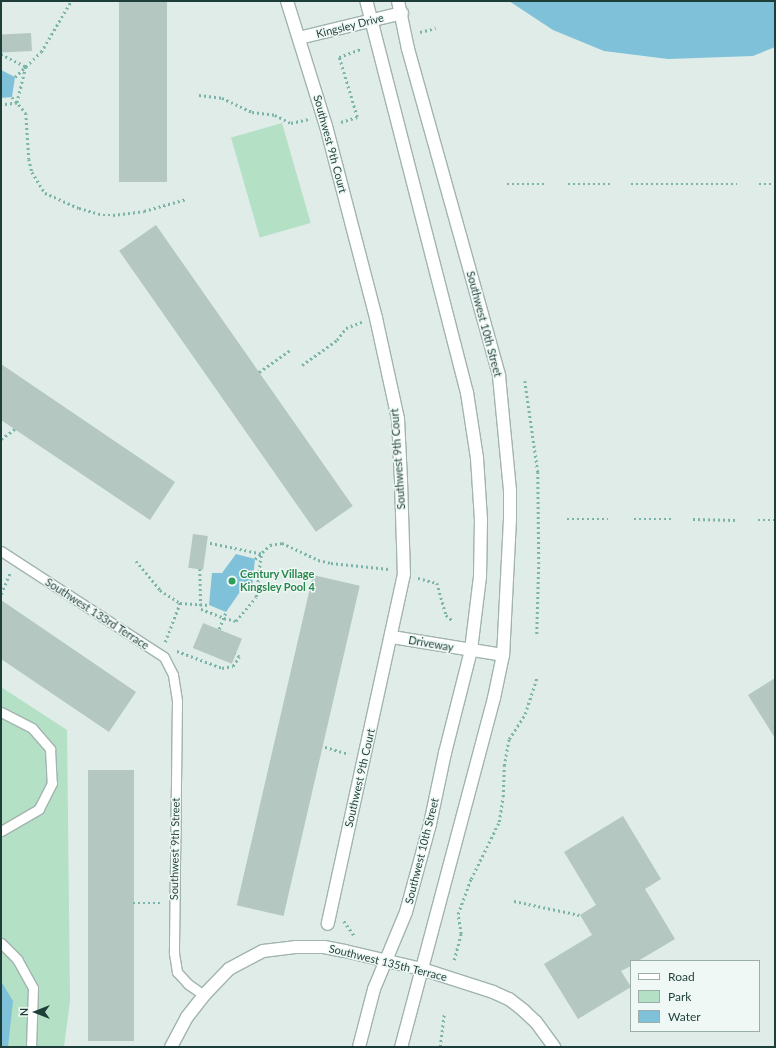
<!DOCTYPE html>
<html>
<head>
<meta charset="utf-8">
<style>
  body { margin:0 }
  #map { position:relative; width:776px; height:1048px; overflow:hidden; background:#dfece7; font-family:Lato,sans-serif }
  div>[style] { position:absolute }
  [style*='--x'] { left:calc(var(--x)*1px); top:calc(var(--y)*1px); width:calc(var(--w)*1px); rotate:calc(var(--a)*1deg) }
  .green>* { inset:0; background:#b4e0c5; transform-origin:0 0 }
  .water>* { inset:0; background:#7fc1d9 }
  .building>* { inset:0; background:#b4c7c1; transform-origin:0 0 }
  .path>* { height:2.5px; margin-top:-1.25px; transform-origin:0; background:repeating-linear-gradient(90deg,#7bb4a8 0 2px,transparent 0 5px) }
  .roads { filter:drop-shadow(1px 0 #a1b4af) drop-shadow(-1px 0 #a1b4af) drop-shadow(0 1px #a1b4af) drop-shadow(0 -1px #a1b4af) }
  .service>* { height:9px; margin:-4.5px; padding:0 4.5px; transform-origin:4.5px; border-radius:4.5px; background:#fff }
  .minor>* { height:12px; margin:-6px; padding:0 6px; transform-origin:6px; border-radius:6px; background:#fff }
  .dots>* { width:11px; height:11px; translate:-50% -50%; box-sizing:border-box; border:2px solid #eff8f5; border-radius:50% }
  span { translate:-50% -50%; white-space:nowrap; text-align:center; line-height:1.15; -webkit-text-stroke:3px #eff8f5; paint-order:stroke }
  .street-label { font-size:11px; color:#1e3e39 }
  .leisure-label { font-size:11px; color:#27864d; font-weight:700 }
  .left { translate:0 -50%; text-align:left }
  .frame { position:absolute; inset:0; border:2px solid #1e3e39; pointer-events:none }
  .legend { position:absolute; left:630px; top:960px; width:130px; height:72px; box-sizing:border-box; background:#eff8f5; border:1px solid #9baeaa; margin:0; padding:5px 7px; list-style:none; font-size:12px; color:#1e3e39 }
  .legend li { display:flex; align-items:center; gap:8px; height:20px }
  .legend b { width:20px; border:1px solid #9baeaa }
  .north { position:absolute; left:16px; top:992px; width:40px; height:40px; -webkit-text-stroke:3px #eff8f5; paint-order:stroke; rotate:270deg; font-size:11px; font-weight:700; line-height:16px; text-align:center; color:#1e3e39 }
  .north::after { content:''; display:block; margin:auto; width:14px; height:18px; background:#1e3e39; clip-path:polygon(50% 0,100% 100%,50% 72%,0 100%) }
</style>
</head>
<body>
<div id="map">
  <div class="green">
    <div style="left:282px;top:123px;width:104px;height:53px;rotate:74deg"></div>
    <div style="clip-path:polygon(1px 687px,67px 730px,70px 1001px,64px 1047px,1px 1047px)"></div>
  </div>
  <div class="water">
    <div style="clip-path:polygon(509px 1px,775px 1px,775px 47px,753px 56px,668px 59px,604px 51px,553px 30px)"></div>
    <div style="clip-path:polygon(1px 70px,15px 77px,12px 97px,1px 98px)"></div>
    <div style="clip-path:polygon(236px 554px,255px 559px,252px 588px,242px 589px,226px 612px,209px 605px,212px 573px,222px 573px)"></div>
    <div style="clip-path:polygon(1px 981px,13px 1001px,8px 1047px,1px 1047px)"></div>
  </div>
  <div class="building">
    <div style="left:119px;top:1px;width:48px;height:181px"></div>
    <div style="left:31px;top:33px;width:18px;height:30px;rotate:87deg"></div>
    <div style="left:156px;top:225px;width:343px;height:45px;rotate:55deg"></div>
    <div style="clip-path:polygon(1px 364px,175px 482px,150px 520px,1px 420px)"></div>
    <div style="left:193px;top:534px;width:15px;height:34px;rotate:8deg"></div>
    <div style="left:313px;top:575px;width:48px;height:339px;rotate:13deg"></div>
    <div style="clip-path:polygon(1px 600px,136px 692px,109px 732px,1px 659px)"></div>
    <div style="left:203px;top:623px;width:42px;height:27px;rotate:22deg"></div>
    <div style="clip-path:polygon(775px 678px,775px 738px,748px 695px)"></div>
    <div style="left:88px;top:770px;width:46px;height:271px"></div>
    <div style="clip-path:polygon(623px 816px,661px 879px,645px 889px,675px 939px,638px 961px,631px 961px,631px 966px,621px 971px,631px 987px,578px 1019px,544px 964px,592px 935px,580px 915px,596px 905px,564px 852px)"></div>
  </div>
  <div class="path">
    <div style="--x:420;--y:32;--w:16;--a:-14"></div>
    <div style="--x:1;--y:54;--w:28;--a:27"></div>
    <div style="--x:26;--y:67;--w:37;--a:104"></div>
    <div style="--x:17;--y:103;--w:16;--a:173"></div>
    <div style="--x:15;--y:77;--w:36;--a:-44"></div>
    <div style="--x:41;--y:52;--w:59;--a:-59.5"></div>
    <div style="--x:199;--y:95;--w:23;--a:7"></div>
    <div style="--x:222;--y:98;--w:33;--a:25"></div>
    <div style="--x:252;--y:112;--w:23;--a:7"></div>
    <div style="--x:275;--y:115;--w:18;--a:27"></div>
    <div style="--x:291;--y:123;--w:18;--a:-13"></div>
    <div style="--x:12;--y:97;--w:21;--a:49"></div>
    <div style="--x:26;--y:113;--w:46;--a:86.3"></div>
    <div style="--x:29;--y:159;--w:13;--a:77"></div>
    <div style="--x:32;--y:172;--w:25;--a:58"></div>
    <div style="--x:45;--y:193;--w:37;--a:24"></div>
    <div style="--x:79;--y:208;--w:25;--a:16"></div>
    <div style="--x:103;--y:215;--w:10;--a:0"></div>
    <div style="--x:113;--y:215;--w:31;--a:-7"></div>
    <div style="--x:144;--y:211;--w:44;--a:-15.9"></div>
    <div style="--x:341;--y:122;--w:17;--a:-17"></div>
    <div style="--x:357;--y:117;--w:63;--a:-106.7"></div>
    <div style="--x:339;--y:57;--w:23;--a:-20"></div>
    <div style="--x:507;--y:184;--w:39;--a:0"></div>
    <div style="--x:568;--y:184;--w:43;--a:0"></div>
    <div style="--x:631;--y:184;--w:106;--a:0"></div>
    <div style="--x:759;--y:184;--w:16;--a:0"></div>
    <div style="--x:302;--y:365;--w:43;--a:-35.5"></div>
    <div style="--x:337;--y:340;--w:15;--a:-53"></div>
    <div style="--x:346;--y:328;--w:17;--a:-21"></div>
    <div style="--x:259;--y:372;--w:39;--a:-35"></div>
    <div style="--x:525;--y:381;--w:92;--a:81.9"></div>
    <div style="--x:538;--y:472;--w:90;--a:89.4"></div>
    <div style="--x:539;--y:562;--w:73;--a:91.6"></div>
    <div style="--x:1;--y:439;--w:17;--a:-36"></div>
    <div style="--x:567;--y:519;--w:41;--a:0"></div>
    <div style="--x:634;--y:519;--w:39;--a:0"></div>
    <div style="--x:693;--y:519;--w:43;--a:1.3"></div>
    <div style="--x:758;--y:520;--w:17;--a:0"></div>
    <div style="--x:255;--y:559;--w:21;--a:-43"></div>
    <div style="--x:270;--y:545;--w:12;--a:-9"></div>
    <div style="--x:282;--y:543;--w:40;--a:25"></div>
    <div style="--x:318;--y:560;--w:13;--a:13"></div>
    <div style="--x:331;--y:563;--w:58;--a:5.9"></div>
    <div style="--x:136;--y:561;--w:38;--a:50"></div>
    <div style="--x:160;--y:590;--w:24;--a:33"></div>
    <div style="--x:200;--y:569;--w:40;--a:88.6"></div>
    <div style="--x:201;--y:609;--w:25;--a:21"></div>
    <div style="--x:224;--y:618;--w:12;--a:14"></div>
    <div style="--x:236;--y:621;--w:31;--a:-50"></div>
    <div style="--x:256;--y:597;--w:43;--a:-83.4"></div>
    <div style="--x:261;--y:554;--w:54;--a:-168.3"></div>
    <div style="--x:418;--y:578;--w:20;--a:15"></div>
    <div style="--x:437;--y:583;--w:33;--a:74"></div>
    <div style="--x:446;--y:615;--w:8;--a:40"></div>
    <div style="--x:1;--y:594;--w:23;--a:-67"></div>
    <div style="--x:219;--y:629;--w:18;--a:-68"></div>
    <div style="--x:165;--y:642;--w:42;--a:-69"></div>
    <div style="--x:180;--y:603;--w:29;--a:4"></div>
    <div style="--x:177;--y:651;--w:48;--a:20.7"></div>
    <div style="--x:222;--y:668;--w:11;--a:-10"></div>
    <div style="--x:233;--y:666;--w:11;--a:-56"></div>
    <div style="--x:239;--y:657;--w:5;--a:-143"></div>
    <div style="--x:325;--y:747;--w:25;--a:16"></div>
    <div style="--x:514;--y:901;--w:67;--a:12"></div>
    <div style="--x:133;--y:903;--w:28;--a:0"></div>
    <div style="--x:344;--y:921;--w:19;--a:55"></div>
    <div style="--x:454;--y:960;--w:27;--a:-75"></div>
    <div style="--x:461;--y:934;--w:20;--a:-99"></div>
    <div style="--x:458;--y:914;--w:37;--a:-70"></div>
    <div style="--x:471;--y:879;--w:64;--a:-63.8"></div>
    <div style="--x:499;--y:822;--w:25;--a:-81"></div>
    <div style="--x:503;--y:797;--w:31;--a:-88"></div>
    <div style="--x:504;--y:766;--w:27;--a:-80"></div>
    <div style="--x:509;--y:739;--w:30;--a:-57"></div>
    <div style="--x:525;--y:714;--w:39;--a:-72"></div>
    <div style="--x:440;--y:1047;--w:34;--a:-83"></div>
  </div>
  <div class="roads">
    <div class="service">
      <div style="--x:1;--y:551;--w:194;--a:33"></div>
      <div style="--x:164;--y:657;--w:20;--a:63"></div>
      <div style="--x:173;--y:675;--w:26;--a:81"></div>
      <div style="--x:177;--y:701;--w:252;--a:90.7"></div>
      <div style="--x:174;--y:953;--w:19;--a:81"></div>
      <div style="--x:177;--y:972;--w:16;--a:47"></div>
      <div style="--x:188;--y:984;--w:19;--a:35"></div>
      <div style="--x:1;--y:712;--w:35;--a:27"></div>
      <div style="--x:32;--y:728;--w:28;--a:49"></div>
      <div style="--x:50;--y:749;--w:34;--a:87"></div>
      <div style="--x:52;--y:783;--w:29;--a:117"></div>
      <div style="--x:39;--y:809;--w:44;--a:149.9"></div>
      <div style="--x:1;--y:943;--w:23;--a:45"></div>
      <div style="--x:17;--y:959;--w:33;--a:61"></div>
      <div style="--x:33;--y:988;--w:59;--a:91.9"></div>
    </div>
    <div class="minor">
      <div style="--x:287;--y:1;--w:131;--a:72.7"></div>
      <div style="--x:326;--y:126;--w:198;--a:75.4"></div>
      <div style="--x:376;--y:318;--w:103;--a:77.7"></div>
      <div style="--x:398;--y:419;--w:62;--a:87.2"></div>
      <div style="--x:401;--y:481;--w:93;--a:88.2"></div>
      <div style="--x:404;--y:574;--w:358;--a:102.3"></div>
      <div style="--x:398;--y:1;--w:49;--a:78.2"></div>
      <div style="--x:408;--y:49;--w:339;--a:74.4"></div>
      <div style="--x:499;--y:376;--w:115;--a:84.5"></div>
      <div style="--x:510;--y:490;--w:29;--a:90"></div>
      <div style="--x:510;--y:519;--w:136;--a:92.9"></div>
      <div style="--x:503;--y:655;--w:44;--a:101.8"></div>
      <div style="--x:494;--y:698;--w:361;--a:104.9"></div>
      <div style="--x:299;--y:38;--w:106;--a:-13.6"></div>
      <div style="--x:392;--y:637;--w:112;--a:9.2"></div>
      <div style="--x:171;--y:1047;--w:34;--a:-62"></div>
      <div style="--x:187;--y:1017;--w:28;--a:-52"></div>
      <div style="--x:204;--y:995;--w:36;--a:-46"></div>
      <div style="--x:229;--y:969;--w:38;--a:-28"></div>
      <div style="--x:263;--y:951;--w:32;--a:-7"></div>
      <div style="--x:295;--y:947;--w:29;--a:0"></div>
      <div style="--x:324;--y:947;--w:21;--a:11"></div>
      <div style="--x:345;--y:951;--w:79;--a:13.2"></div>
      <div style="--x:422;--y:969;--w:75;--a:17.9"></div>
      <div style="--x:493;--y:992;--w:17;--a:24"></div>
      <div style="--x:509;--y:999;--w:18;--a:38"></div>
      <div style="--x:523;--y:1010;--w:18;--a:43"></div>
      <div style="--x:536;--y:1022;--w:31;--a:54"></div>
      <div style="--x:359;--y:1047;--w:60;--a:-75.5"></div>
      <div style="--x:374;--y:989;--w:83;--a:-67.4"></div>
      <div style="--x:406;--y:912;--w:91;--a:-74.7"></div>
      <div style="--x:430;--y:824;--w:73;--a:-78.1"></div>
      <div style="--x:445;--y:753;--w:106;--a:-75.8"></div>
      <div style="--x:471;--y:650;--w:74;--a:-83"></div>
      <div style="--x:480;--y:577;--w:57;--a:-89"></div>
      <div style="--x:481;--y:520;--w:62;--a:-93.7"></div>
      <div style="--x:477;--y:458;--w:66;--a:-98.7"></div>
      <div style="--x:467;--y:393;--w:405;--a:-104.4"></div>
    </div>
  </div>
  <div class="dots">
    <div style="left:232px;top:581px;background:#2e9e5b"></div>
  </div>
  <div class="street-label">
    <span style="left:350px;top:26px;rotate:-14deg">Kingsley Drive</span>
    <span style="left:330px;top:144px;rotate:75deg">Southwest 9th Court</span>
    <span style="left:484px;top:324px;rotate:75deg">Southwest 10th Street</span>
    <span style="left:398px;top:459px;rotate:-94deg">Southwest 9th Court</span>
    <span style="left:97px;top:614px;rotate:33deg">Southwest 133rd Terrace</span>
    <span style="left:431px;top:644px;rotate:10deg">Driveway</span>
    <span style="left:360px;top:778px;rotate:-77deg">Southwest 9th Court</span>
    <span style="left:175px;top:849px;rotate:-89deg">Southwest 9th Street</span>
    <span style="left:422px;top:851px;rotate:-76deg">Southwest 10th Street</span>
    <span style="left:388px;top:963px;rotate:14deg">Southwest 135th Terrace</span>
  </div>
  <div class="leisure-label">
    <span class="left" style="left:240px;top:581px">Century Village<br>Kingsley Pool 4</span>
  </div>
  <div class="frame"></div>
  <ul class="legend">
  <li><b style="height:5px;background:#fff"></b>Road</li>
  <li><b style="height:11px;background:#b4e0c5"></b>Park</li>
  <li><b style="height:11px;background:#7fc1d9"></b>Water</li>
  </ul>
  <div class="north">N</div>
</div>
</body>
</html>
